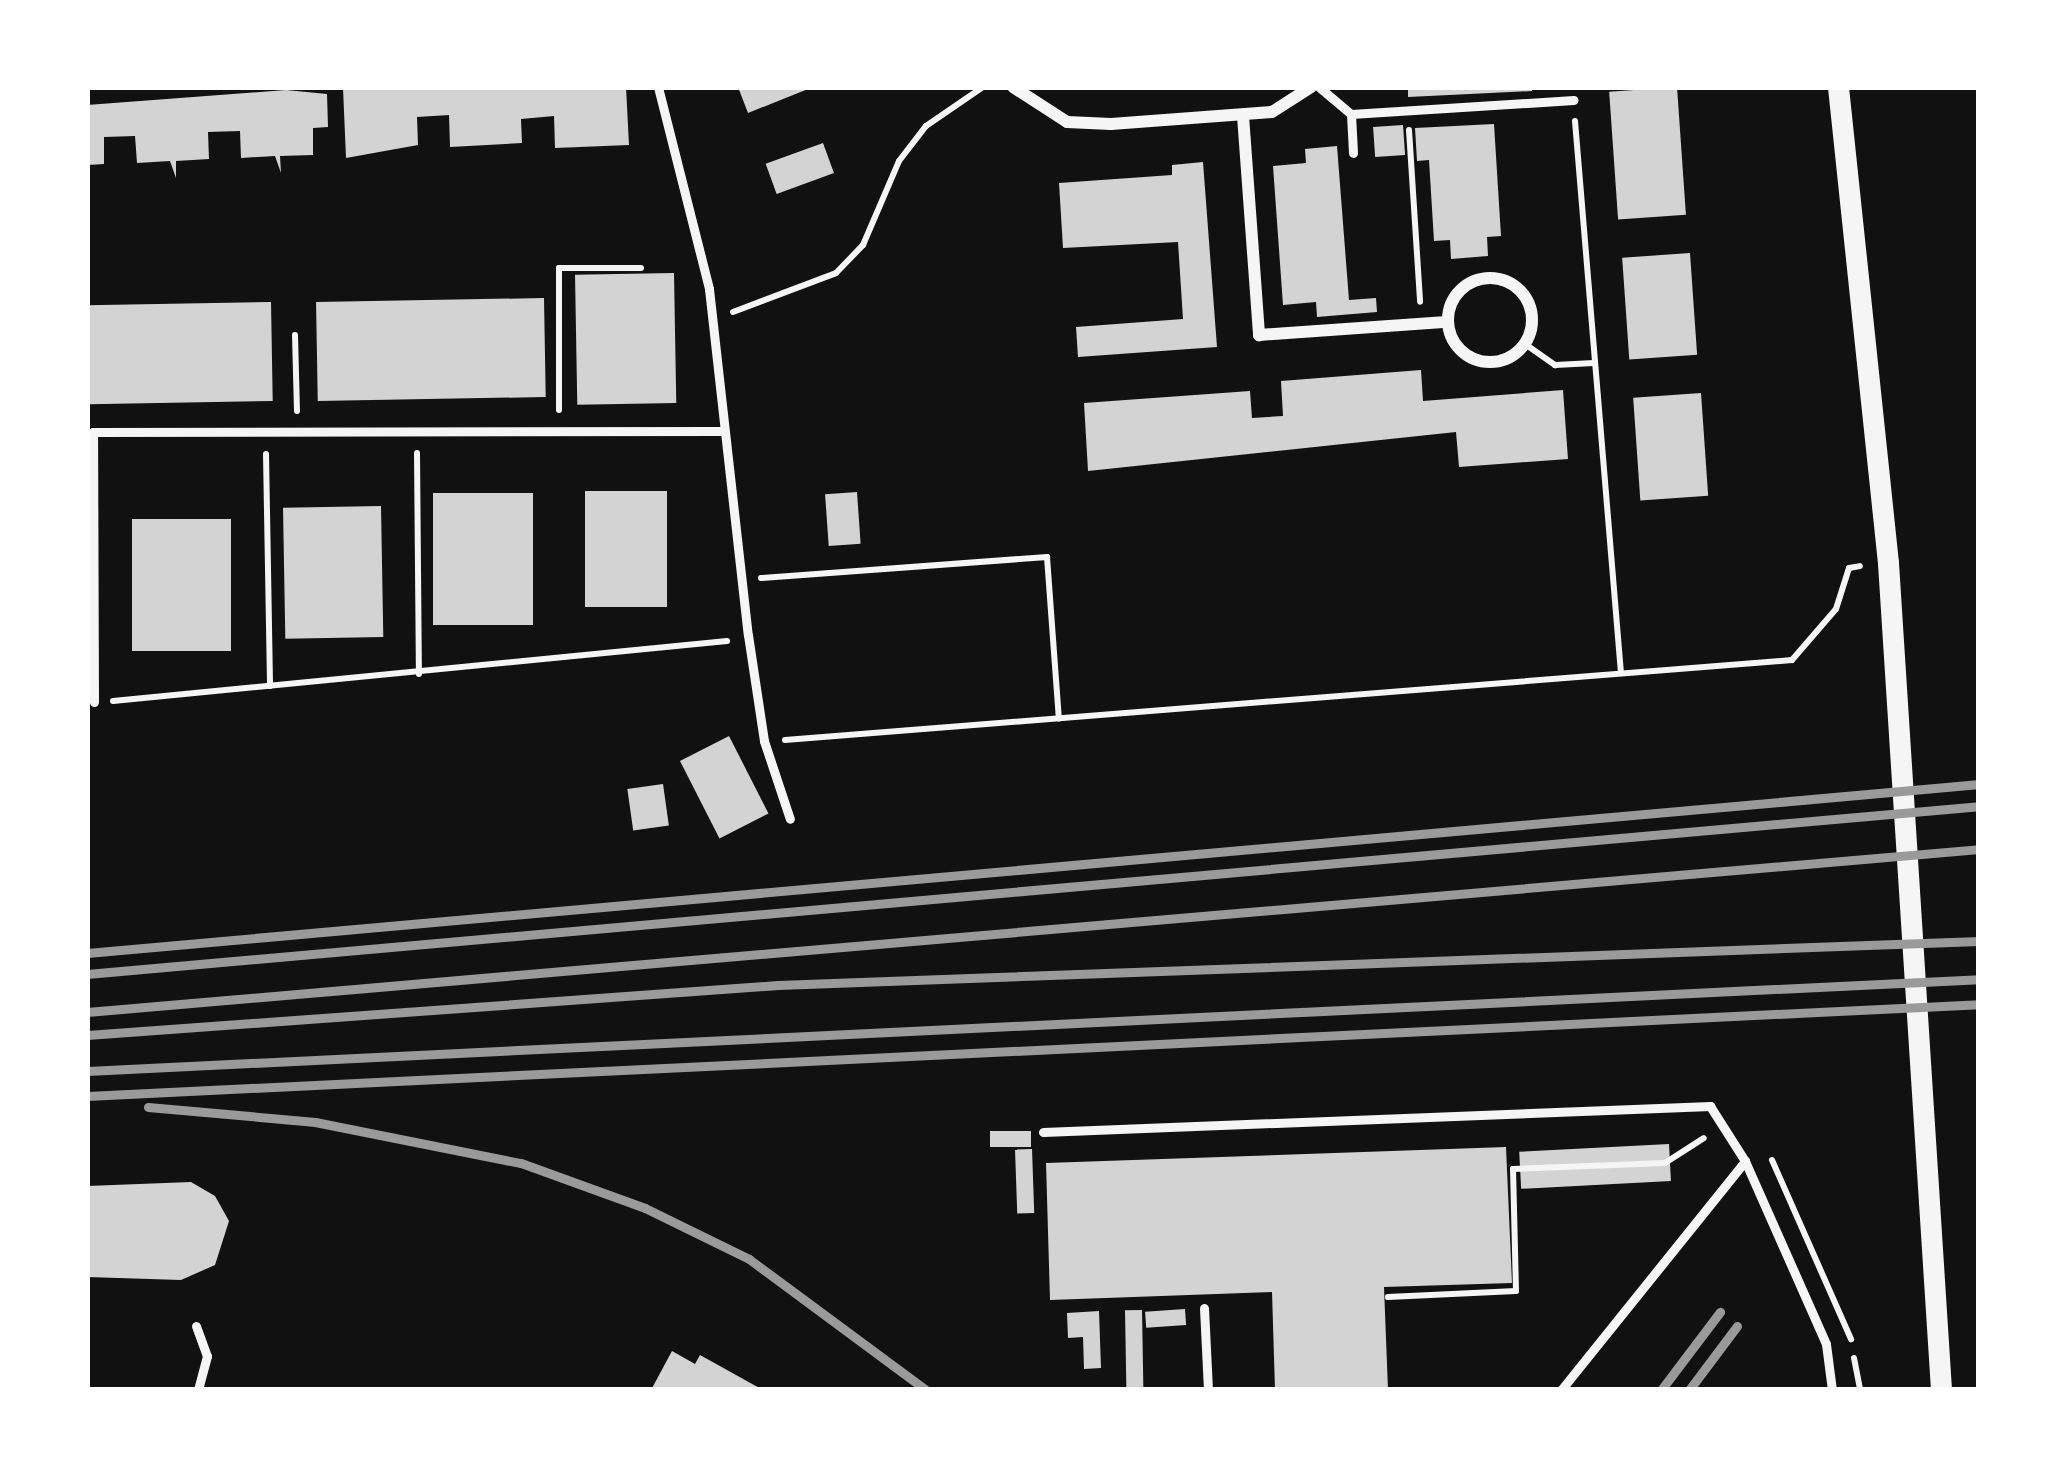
<!DOCTYPE html>
<html>
<head>
<meta charset="utf-8">
<style>
  body { margin:0 }
  #map { position:relative; width:2066px; height:1477px; overflow:hidden; background:#111; font-family:"Archivo Narrow",sans-serif }
  div>[style] { position:absolute }
  [style*='--x'] { left:calc(var(--x)*1px); top:calc(var(--y)*1px); width:calc(var(--w)*1px); rotate:calc(var(--a)*1deg) }
  .building>* { inset:0; background:#d3d3d3; transform-origin:0 0 }
  .path>* { height:6px; margin:-3px; padding:0 3px; transform-origin:3px; border-radius:3px; background:#f5f5f5 }
  .service>* { height:9px; margin:-4.5px; padding:0 4.5px; transform-origin:4.5px; border-radius:4.5px; background:#f5f5f5 }
  .minor>* { height:12px; margin:-6px; padding:0 6px; transform-origin:6px; border-radius:6px; background:#f5f5f5 }
  .minor>.ring { margin:-6px; padding:0; box-sizing:content-box; background:none; border:12px solid #f5f5f5; border-radius:50% }
  .tertiary>* { height:21px; margin:-10.5px; padding:0 10.5px; transform-origin:10.5px; border-radius:10.5px; background:#f5f5f5 }
  .rail>* { height:9px; margin:-4.5px; padding:0 4.5px; transform-origin:4.5px; border-radius:4.5px; background:#9a9a9a }
  span { translate:-50% -50%; white-space:nowrap; text-align:center; line-height:1.15; -webkit-text-stroke:10px #fff; paint-order:stroke }
  .frame { position:absolute; inset:0; border:90px solid #fff; pointer-events:none }
</style>
</head>
<body>
<div id="map">
  <div class="building">
    <div style="clip-path:polygon(356px 87px,626px 87px,629px 145px,555px 148px,554px 116px,521px 119px,522px 143px,450px 147px,449px 115px,417px 117px,418px 145px,346px 158px,343px 88px)"></div>
    <div style="clip-path:polygon(738px 87px,813px 87px,748px 113px)"></div>
    <div style="clip-path:polygon(1408px 87px,1532px 87px,1532px 91px,1408px 97px)"></div>
    <div style="left:1677px;top:87px;width:128px;height:68px;rotate:86deg"></div>
    <div style="clip-path:polygon(286px 90px,327px 94px,328px 127px,313px 128px,313px 155px,280px 156px,281px 173px,275px 156px,241px 158px,240px 131px,208px 132px,209px 159px,176px 161px,176px 178px,170px 161px,137px 163px,135px 136px,104px 137px,104px 164px,87px 165px,87px 105px)"></div>
    <div style="clip-path:polygon(1494px 124px,1501px 236px,1487px 237px,1488px 256px,1451px 259px,1450px 240px,1434px 241px,1429px 160px,1417px 161px,1415px 128px)"></div>
    <div style="left:1403px;top:125px;width:30px;height:30px;rotate:86deg"></div>
    <div style="left:823px;top:143px;width:32px;height:61px;rotate:70deg"></div>
    <div style="clip-path:polygon(1337px 146px,1349px 300px,1376px 298px,1377px 312px,1317px 317px,1316px 302px,1283px 305px,1273px 166px,1306px 163px,1305px 149px)"></div>
    <div style="clip-path:polygon(1203px 162px,1217px 347px,1078px 357px,1076px 327px,1183px 319px,1178px 242px,1063px 248px,1059px 183px,1172px 175px,1172px 165px)"></div>
    <div style="left:1690px;top:253px;width:102px;height:68px;rotate:86deg"></div>
    <div style="left:674px;top:273px;width:130px;height:99px;rotate:89deg"></div>
    <div style="left:544px;top:298px;width:99px;height:228px;rotate:89deg"></div>
    <div style="left:271px;top:302px;width:99px;height:184px;rotate:89deg"></div>
    <div style="clip-path:polygon(1421px 370px,1423px 401px,1563px 390px,1568px 459px,1459px 467px,1456px 432px,1088px 471px,1084px 403px,1250px 391px,1252px 418px,1283px 416px,1281px 381px)"></div>
    <div style="left:1701px;top:393px;width:103px;height:68px;rotate:86deg"></div>
    <div style="left:667px;top:491px;width:116px;height:82px;rotate:90deg"></div>
    <div style="left:857px;top:492px;width:52px;height:32px;rotate:86deg"></div>
    <div style="left:533px;top:493px;width:132px;height:100px;rotate:90deg"></div>
    <div style="left:381px;top:506px;width:131px;height:98px;rotate:89deg"></div>
    <div style="left:132px;top:519px;width:99px;height:132px"></div>
    <div style="left:729px;top:736px;width:87px;height:55px;rotate:63deg"></div>
    <div style="left:663px;top:784px;width:42px;height:36px;rotate:82deg"></div>
    <div style="left:1031px;top:1131px;width:16px;height:41px;rotate:90deg"></div>
    <div style="left:1669px;top:1144px;width:37px;height:150px;rotate:87deg"></div>
    <div style="clip-path:polygon(1506px 1147px,1512px 1283px,1384px 1287px,1388px 1390px,1275px 1390px,1272px 1292px,1050px 1300px,1046px 1163px)"></div>
    <div style="left:1032px;top:1149px;width:64px;height:17px;rotate:88deg"></div>
    <div style="clip-path:polygon(191px 1182px,215px 1196px,229px 1221px,215px 1265px,181px 1280px,87px 1277px,87px 1186px)"></div>
    <div style="left:1185px;top:1309px;width:16px;height:40px;rotate:86deg"></div>
    <div style="left:1142px;top:1310px;width:80px;height:17px;rotate:89deg"></div>
    <div style="clip-path:polygon(1099px 1311px,1101px 1368px,1084px 1369px,1083px 1337px,1068px 1338px,1067px 1313px)"></div>
    <div style="clip-path:polygon(672px 1351px,695px 1364px,700px 1355px,763px 1390px,651px 1390px)"></div>
  </div>
  <div class="path">
    <div style="--x:1575;--y:121;--w:554;--a:85.24"></div>
    <div style="--x:1409;--y:130;--w:172;--a:86.3"></div>
    <div style="--x:733;--y:312;--w:110;--a:-20.7"></div>
    <div style="--x:836;--y:273;--w:39;--a:-46"></div>
    <div style="--x:863;--y:245;--w:91;--a:-66.8"></div>
    <div style="--x:899;--y:161;--w:44;--a:-52.4"></div>
    <div style="--x:926;--y:126;--w:69;--a:-34.4"></div>
    <div style="--x:295;--y:335;--w:76;--a:88.5"></div>
    <div style="--x:1525;--y:344;--w:37;--a:35"></div>
    <div style="--x:1555;--y:365;--w:39;--a:-3"></div>
    <div style="--x:559;--y:410;--w:142;--a:-90"></div>
    <div style="--x:559;--y:268;--w:82;--a:0"></div>
    <div style="--x:417;--y:453;--w:221;--a:89.5"></div>
    <div style="--x:266;--y:454;--w:232;--a:89"></div>
    <div style="--x:761;--y:578;--w:287;--a:-4.2"></div>
    <div style="--x:1047;--y:557;--w:162;--a:85.8"></div>
    <div style="--x:113;--y:701;--w:617;--a:-5.58"></div>
    <div style="--x:785;--y:740;--w:1010;--a:-4.54"></div>
    <div style="--x:1792;--y:660;--w:67;--a:-49.2"></div>
    <div style="--x:1836;--y:609;--w:43;--a:-72.4"></div>
    <div style="--x:1849;--y:568;--w:11;--a:-10"></div>
    <div style="--x:1772;--y:1160;--w:196;--a:66.2"></div>
    <div style="--x:1388;--y:1297;--w:128;--a:-2.7"></div>
    <div style="--x:1516;--y:1291;--w:122;--a:-91.4"></div>
    <div style="--x:1513;--y:1169;--w:152;--a:-2.3"></div>
    <div style="--x:1665;--y:1163;--w:46;--a:-32.7"></div>
    <div style="--x:1854;--y:1358;--w:33;--a:79"></div>
  </div>
  <div class="service">
    <div style="--x:658;--y:87;--w:208;--a:75.8"></div>
    <div style="--x:709;--y:289;--w:348;--a:83.6"></div>
    <div style="--x:748;--y:635;--w:107;--a:81.4"></div>
    <div style="--x:764;--y:741;--w:82;--a:71.6"></div>
    <div style="--x:1319;--y:87;--w:42;--a:40.2"></div>
    <div style="--x:1351;--y:114;--w:223;--a:-3.6"></div>
    <div style="--x:1351;--y:114;--w:39;--a:87"></div>
    <div style="--x:94;--y:702;--w:270;--a:-90.2"></div>
    <div style="--x:93;--y:432;--w:628;--a:-0.09"></div>
    <div style="--x:1043;--y:1132;--w:668;--a:-2.23"></div>
    <div style="--x:1710;--y:1106;--w:65;--a:57.5"></div>
    <div style="--x:1204;--y:1308;--w:82;--a:87.2"></div>
    <div style="--x:196;--y:1326;--w:32;--a:70"></div>
    <div style="--x:207;--y:1356;--w:35;--a:105"></div>
    <div style="--x:1561;--y:1390;--w:294;--a:-51.2"></div>
    <div style="--x:1745;--y:1161;--w:200;--a:66.1"></div>
    <div style="--x:1826;--y:1344;--w:46;--a:82.6"></div>
  </div>
  <div class="minor">
    <div style="--x:1013;--y:87;--w:64;--a:32.9"></div>
    <div style="--x:1067;--y:122;--w:44;--a:2.6"></div>
    <div style="--x:1111;--y:124;--w:161;--a:-4.3"></div>
    <div style="--x:1272;--y:112;--w:46;--a:-32.7"></div>
    <div style="--x:1243;--y:116;--w:220;--a:85.8"></div>
    <div style="--x:1259;--y:335;--w:188;--a:-4"></div>
    <div class="ring" style="left:1448px;top:278px;width:72px;height:72px"></div>
  </div>
  <div class="tertiary">
    <div style="--x:1838;--y:87;--w:479;--a:84"></div>
    <div style="--x:1888;--y:563;--w:829;--a:86.33"></div>
  </div>
  <div class="rail">
    <div style="--x:87;--y:953;--w:1900;--a:-5.1"></div>
    <div style="--x:87;--y:974;--w:1899;--a:-5.07"></div>
    <div style="--x:87;--y:1012;--w:1899;--a:-4.92"></div>
    <div style="--x:87;--y:1035;--w:693;--a:-4.14"></div>
    <div style="--x:778;--y:985;--w:1202;--a:-2.1"></div>
    <div style="--x:87;--y:1071;--w:1894;--a:-2.78"></div>
    <div style="--x:87;--y:1096;--w:1894;--a:-2.78"></div>
    <div style="--x:148;--y:1107;--w:168;--a:5.1"></div>
    <div style="--x:315;--y:1122;--w:210;--a:11.3"></div>
    <div style="--x:521;--y:1163;--w:132;--a:19.9"></div>
    <div style="--x:645;--y:1208;--w:116;--a:26.1"></div>
    <div style="--x:749;--y:1259;--w:220;--a:36.5"></div>
    <div style="--x:1661;--y:1390;--w:98;--a:-52.9"></div>
    <div style="--x:1689;--y:1390;--w:80;--a:-53.1"></div>
  </div>
  <div class="frame"></div>
</div>
</body>
</html>
